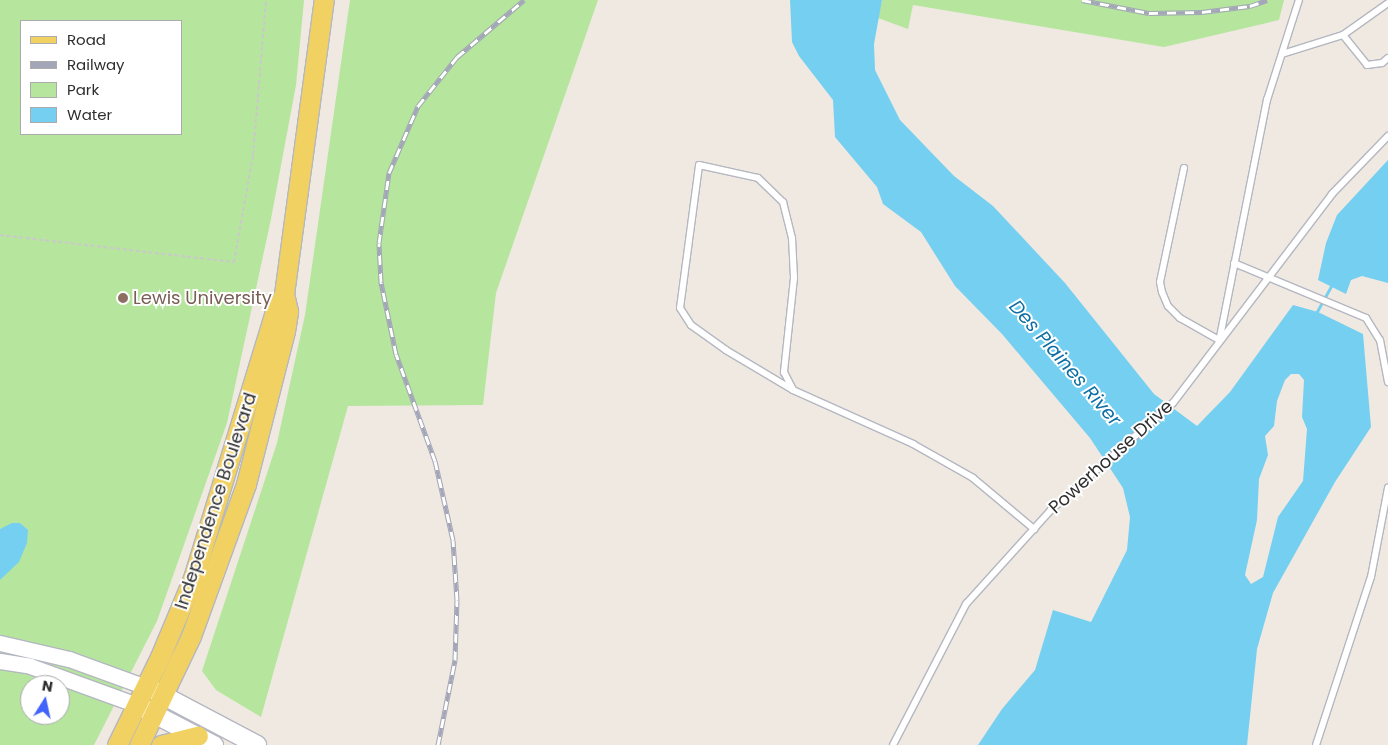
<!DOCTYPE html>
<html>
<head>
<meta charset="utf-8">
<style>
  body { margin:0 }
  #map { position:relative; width:1388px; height:745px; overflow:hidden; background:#efe9e1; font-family:Poppins,sans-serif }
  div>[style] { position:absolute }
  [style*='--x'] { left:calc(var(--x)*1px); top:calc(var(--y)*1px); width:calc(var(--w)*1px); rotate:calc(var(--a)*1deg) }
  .green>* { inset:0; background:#b6e59e }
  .water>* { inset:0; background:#75cff0 }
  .stream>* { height:3px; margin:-1.5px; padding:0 1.5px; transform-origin:1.5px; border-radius:1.5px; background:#75cff0 }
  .path>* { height:2px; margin-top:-1px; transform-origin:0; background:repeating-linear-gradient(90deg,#c9c9c9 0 4px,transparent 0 6.5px) }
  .roads { filter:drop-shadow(1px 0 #b4b7c1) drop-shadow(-1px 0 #b4b7c1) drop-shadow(0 1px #b4b7c1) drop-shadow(0 -1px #b4b7c1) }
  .service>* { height:6px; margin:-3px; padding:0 3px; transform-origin:3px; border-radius:3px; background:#fff }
  .tertiary>* { height:15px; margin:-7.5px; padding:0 7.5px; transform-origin:7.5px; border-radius:7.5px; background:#fff }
  .secondary>* { height:18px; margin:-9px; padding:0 9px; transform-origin:9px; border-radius:9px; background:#fff }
  .primary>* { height:19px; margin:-9.5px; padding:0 9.5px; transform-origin:9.5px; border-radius:9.5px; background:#f2d163 }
  .rail>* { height:5px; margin-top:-2.5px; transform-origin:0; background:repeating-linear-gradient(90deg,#fff 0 9px,#a3a6b8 0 18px); box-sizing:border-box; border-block:1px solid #a3a6b8 }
  .dots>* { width:14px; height:14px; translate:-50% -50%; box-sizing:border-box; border:2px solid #fff; border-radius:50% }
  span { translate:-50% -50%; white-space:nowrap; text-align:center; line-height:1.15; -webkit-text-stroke:4px #fff; paint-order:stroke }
  .education-label { font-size:18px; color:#785e54 }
  .left { translate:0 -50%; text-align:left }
  .street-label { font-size:18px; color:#2e2e2e }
  .water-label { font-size:19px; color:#0d6fa3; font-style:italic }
  .legend { position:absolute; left:20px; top:20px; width:162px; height:115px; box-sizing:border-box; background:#fff; border:1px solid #ababab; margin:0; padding:6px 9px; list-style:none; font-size:15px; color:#2e2e2e }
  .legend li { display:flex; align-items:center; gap:10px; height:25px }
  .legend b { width:25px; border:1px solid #ababab }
  .north { position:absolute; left:20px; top:675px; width:50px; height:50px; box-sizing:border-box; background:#fff; border:1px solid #ababab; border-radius:50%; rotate:10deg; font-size:14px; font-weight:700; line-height:20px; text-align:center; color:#2e2e2e }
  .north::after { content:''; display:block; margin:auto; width:18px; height:22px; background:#4264fb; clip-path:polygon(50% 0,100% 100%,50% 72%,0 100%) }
</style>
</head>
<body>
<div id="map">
  <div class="green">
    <div style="clip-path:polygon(evenodd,0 0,304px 0,296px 85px,271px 219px,227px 423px,157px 621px,94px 745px,0 745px,0 580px,28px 531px,20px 523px,0 529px,0 0,21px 21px,181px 21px,181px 134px,21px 134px,21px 21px,0 0,30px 685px,60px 685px,60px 715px,30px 715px,30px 685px)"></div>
    <div style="clip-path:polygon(350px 0,598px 0,496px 293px,483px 405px,348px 406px,261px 717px,216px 690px,202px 671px,277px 443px,305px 315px)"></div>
    <div style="clip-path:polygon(882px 0,1284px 0,1279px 20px,1164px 47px,913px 5px,908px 29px,878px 18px)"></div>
  </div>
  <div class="water">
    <div style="clip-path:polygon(evenodd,790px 0,882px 0,874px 44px,875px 70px,900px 120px,954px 176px,993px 206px,1065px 283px,1154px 394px,1197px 426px,1230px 392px,1293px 305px,1318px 312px,1363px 334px,1371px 427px,1335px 482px,1273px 593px,1257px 649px,1247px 745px,978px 745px,1002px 709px,1035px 670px,1053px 610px,1091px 622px,1127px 550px,1130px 517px,1123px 488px,1090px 438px,1002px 334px,955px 286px,921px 232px,883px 204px,877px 187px,835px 137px,833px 100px,799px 56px,792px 42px,790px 0,1291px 374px,1299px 374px,1304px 380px,1302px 417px,1307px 429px,1303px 481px,1278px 517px,1263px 577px,1251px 584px,1245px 575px,1257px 520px,1259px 479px,1268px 455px,1265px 436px,1274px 426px,1277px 401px,1285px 380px,1291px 374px)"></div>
    <div style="clip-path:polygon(1388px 160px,1388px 283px,1362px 276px,1351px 280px,1346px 294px,1318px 280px,1326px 243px,1337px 215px)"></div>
    <div style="clip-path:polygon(12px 523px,20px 523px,28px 530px,27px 543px,19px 562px,0 580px,0 529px)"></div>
  </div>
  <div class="stream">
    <div style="--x:1315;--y:315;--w:37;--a:-61"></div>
  </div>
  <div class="path">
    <div style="--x:0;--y:235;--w:236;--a:6.6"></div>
    <div style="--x:234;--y:262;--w:109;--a:-79.9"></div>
    <div style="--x:253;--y:155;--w:156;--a:-85.2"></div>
  </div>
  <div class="roads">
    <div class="service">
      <div style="--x:1343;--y:35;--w:38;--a:51"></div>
      <div style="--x:1367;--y:65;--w:15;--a:-8"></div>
      <div style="--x:1382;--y:63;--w:8;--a:-40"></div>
      <div style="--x:1282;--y:54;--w:64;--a:-17.3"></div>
      <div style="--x:1343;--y:35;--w:55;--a:-35.4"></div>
      <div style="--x:1184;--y:168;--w:116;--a:101.9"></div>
      <div style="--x:1160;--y:282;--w:10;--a:79"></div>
      <div style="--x:1162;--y:292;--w:15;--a:67"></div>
      <div style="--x:1168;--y:306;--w:17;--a:45"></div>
      <div style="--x:1180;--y:318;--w:45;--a:29.4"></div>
      <div style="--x:1234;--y:263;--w:143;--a:22.6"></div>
      <div style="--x:1366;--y:318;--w:26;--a:58"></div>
      <div style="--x:1380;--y:340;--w:43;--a:79.2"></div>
      <div style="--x:1220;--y:337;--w:242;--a:-78.8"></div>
      <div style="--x:1267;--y:100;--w:105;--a:-72.3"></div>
      <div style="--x:793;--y:390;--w:78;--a:-149.2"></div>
      <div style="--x:726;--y:350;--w:43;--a:-144.5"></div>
      <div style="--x:691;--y:325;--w:20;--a:-123"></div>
      <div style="--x:680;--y:308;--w:144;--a:-82.4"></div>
      <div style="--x:699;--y:165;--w:60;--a:12.4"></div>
      <div style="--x:758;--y:178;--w:35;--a:44"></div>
      <div style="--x:783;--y:202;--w:37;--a:76"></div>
      <div style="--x:792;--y:238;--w:40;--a:87.1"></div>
      <div style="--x:794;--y:278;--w:95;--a:96.1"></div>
      <div style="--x:784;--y:372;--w:20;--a:63"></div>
      <div style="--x:793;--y:390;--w:132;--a:24.2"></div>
      <div style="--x:913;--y:444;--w:69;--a:29.5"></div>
      <div style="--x:973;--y:478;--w:80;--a:39.9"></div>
      <div style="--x:893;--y:745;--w:159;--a:-62.6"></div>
      <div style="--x:966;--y:604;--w:127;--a:-47.9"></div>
      <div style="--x:1051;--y:510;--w:162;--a:-41.3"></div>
      <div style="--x:1173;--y:403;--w:263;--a:-52.7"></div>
      <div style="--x:1332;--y:194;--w:81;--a:-46"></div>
      <div style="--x:1316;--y:745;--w:177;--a:-71.9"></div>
      <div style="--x:1371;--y:577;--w:91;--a:-79.2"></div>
    </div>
    <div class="tertiary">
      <div style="--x:0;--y:643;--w:71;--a:13.1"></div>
      <div style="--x:69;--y:659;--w:82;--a:20"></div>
      <div style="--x:0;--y:661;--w:30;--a:9"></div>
      <div style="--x:30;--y:666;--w:114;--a:20"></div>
    </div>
    <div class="secondary">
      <div style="--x:151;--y:689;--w:120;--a:27.8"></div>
      <div style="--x:137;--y:705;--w:87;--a:27.5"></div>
    </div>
    <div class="primary">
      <div style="--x:117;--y:745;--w:98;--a:-64"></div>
      <div style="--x:160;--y:657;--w:86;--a:-67.3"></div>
      <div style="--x:193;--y:578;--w:276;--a:-72.9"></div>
      <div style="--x:274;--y:314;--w:22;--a:-63"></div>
      <div style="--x:284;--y:294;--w:297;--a:-82.3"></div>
      <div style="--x:139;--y:745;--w:121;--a:-64.5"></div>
      <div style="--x:191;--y:636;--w:162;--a:-70.1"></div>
      <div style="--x:246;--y:484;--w:158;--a:-75.7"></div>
      <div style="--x:285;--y:331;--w:20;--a:-81"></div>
      <div style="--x:288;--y:311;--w:17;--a:-103"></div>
      <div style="--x:161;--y:745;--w:38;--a:-14"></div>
    </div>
  </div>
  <div class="rail">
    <div style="--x:1082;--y:0;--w:68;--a:11"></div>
    <div style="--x:1149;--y:13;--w:53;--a:-1.1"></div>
    <div style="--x:1202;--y:12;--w:48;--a:-7.1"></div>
    <div style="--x:1250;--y:6;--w:18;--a:-19"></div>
    <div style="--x:438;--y:745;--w:87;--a:-78.7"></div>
    <div style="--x:455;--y:660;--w:60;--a:-88.1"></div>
    <div style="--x:457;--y:600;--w:60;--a:-93.8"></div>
    <div style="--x:453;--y:540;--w:81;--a:-102.8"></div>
    <div style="--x:435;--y:461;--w:114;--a:-110"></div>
    <div style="--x:396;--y:354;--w:74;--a:-101.8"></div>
    <div style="--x:381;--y:282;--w:39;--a:-93"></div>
    <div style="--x:379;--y:243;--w:71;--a:-81.9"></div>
    <div style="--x:389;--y:173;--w:73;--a:-66.6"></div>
    <div style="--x:418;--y:106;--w:63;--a:-51.5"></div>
    <div style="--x:457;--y:57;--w:88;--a:-40.4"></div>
  </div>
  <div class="dots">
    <div style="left:123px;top:298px;background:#8d6e63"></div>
  </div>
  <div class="education-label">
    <span class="left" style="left:133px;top:298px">Lewis University</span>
  </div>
  <div class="street-label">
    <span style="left:1111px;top:457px;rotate:-42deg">Powerhouse Drive</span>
    <span style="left:216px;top:501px;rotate:-72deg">Independence Boulevard</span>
  </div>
  <div class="water-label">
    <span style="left:1065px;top:363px;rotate:49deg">Des Plaines River</span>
  </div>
  <ul class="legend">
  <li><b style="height:6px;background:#f2d163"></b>Road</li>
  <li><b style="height:6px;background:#a3a6b8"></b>Railway</li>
  <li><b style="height:14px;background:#b6e59e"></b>Park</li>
  <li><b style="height:14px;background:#75cff0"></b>Water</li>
  </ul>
  <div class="north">N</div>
</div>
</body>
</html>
